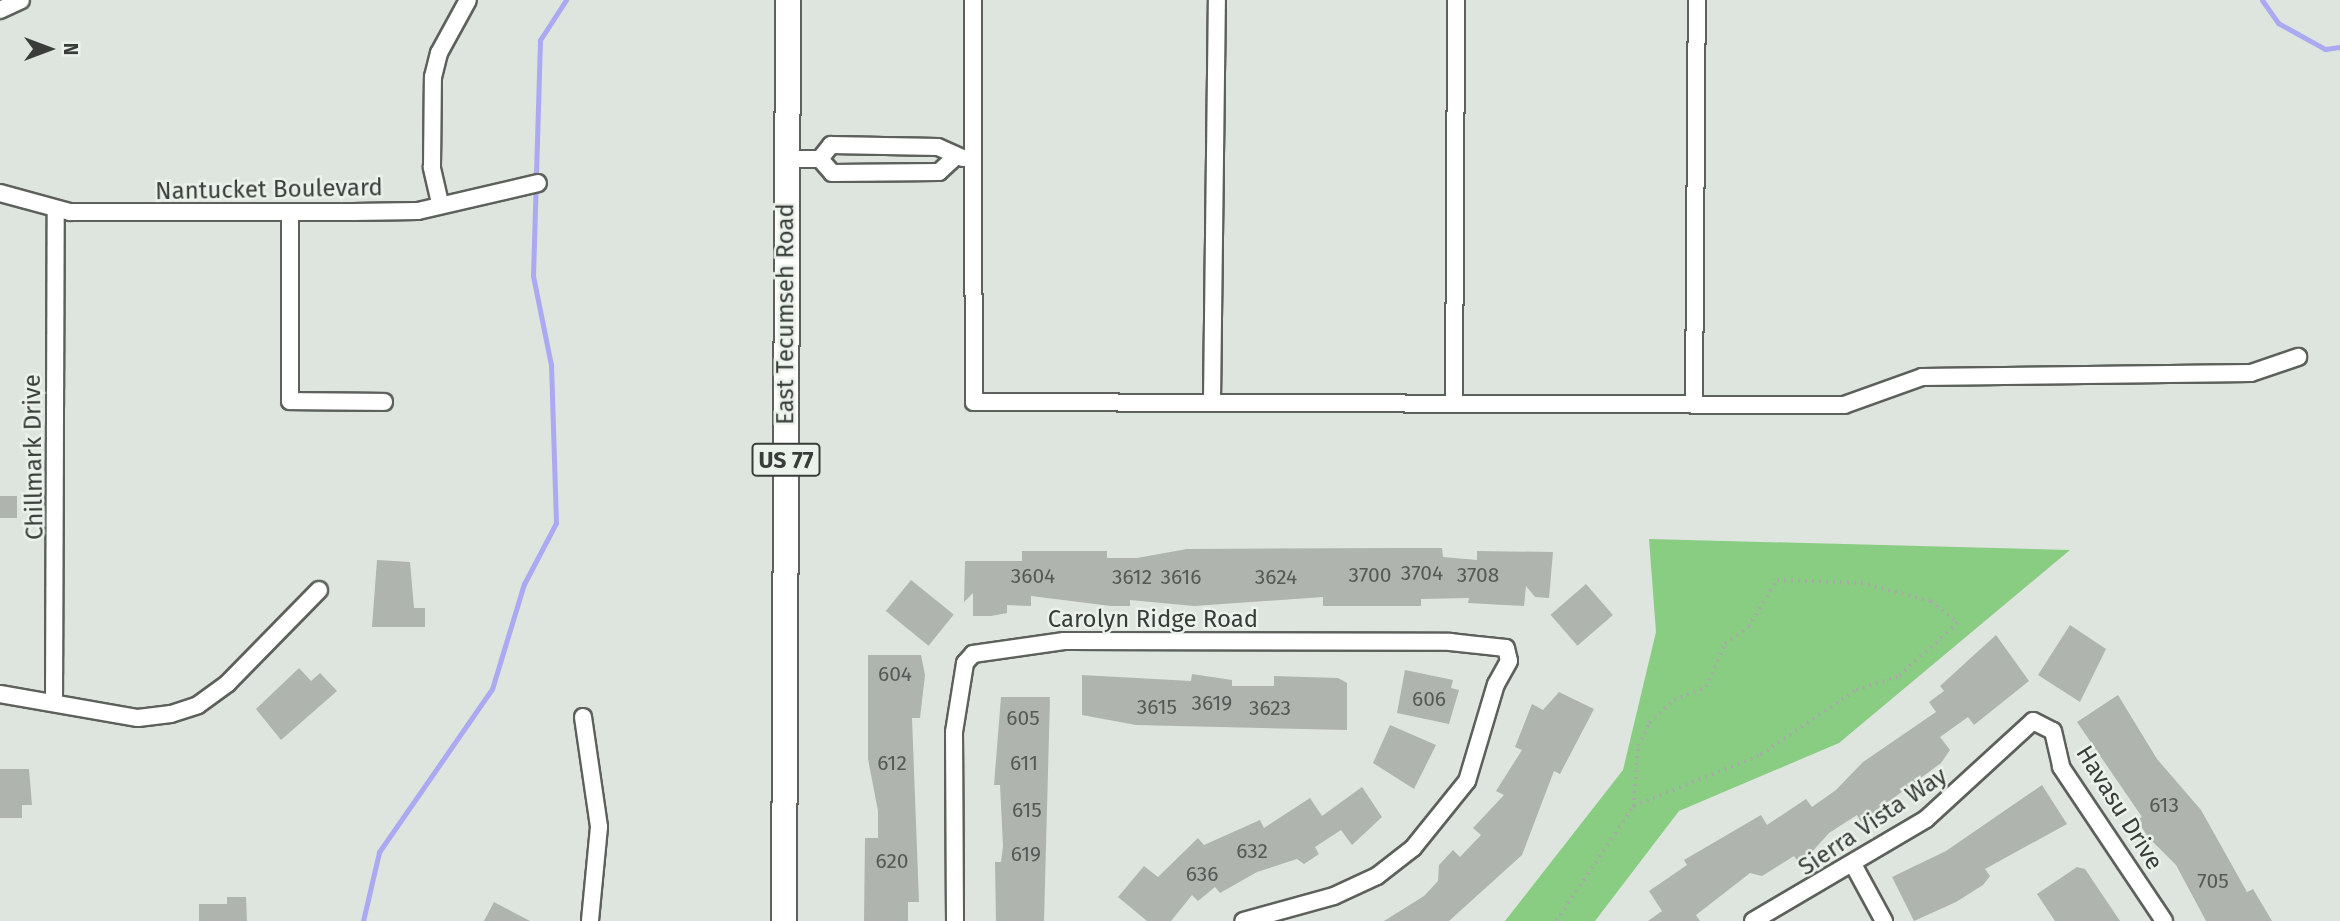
<!DOCTYPE html>
<html>
<head>
<meta charset="utf-8">
<style>
  body { margin:0 }
  #map { position:relative; width:2340px; height:921px; overflow:hidden; background:#dee4de; font-family:"Fira Sans",sans-serif }
  div>[style] { position:absolute }
  [style*='--x'] { left:calc(var(--x)*1px); top:calc(var(--y)*1px); width:calc(var(--w)*1px); rotate:calc(var(--a)*1deg) }
  .green>* { inset:0; background:#89cd83 }
  .stream>* { height:5px; margin:-2.5px; padding:0 2.5px; transform-origin:2.5px; border-radius:2.5px; background:#aaa9f1 }
  .building>* { inset:0; background:#afb4ae; transform-origin:0 0 }
  .path>* { height:3.5px; margin-top:-1.75px; transform-origin:0; background:repeating-linear-gradient(90deg,#a6aba6 0 2px,transparent 0 7px) }
  .roads { filter:drop-shadow(2px 0 #5c615b) drop-shadow(-2px 0 #5c615b) drop-shadow(0 2px #5c615b) drop-shadow(0 -2px #5c615b) }
  .minor>* { height:16px; margin:-8px; padding:0 8px; transform-origin:8px; border-radius:8px; background:#fff }
  .primary>* { height:24px; margin:-12px; padding:0 12px; transform-origin:12px; border-radius:12px; background:#fff }
  span { translate:-50% -50%; white-space:nowrap; text-align:center; line-height:1.15; -webkit-text-stroke:5px #ebf1eb; paint-order:stroke }
  .number-label { font-size:21px; color:#565a56 }
  .number-label span { -webkit-text-stroke-width:0 }
  .shield-label span { padding:2px 5px; background:#ebf1eb; border:2px solid; border-radius:5px; -webkit-text-stroke-width:0 }
  .shield-label { font-size:23px; color:#393c39; font-weight:700 }
  .street-label { font-size:24px; color:#393c39 }
  .north { position:absolute; left:14px; top:14px; width:70px; height:70px; -webkit-text-stroke:5px #ebf1eb; paint-order:stroke; rotate:90deg; font-size:19px; font-weight:700; line-height:28px; text-align:center; color:#393c39 }
  .north::after { content:''; display:block; margin:auto; width:24px; height:32px; background:#393c39; clip-path:polygon(50% 0,100% 100%,50% 72%,0 100%) }
</style>
</head>
<body>
<div id="map">
  <div class="green">
    <div style="clip-path:polygon(1649px 539px,2070px 550px,1839px 743px,1679px 811px,1595px 921px,1505px 921px,1623px 770px,1656px 632px)"></div>
  </div>
  <div class="stream">
    <div style="--x:2262;--y:0;--w:28;--a:55"></div>
    <div style="--x:2278;--y:23;--w:54;--a:29"></div>
    <div style="--x:2325;--y:49;--w:15;--a:-8"></div>
    <div style="--x:363;--y:921;--w:71;--a:-76.9"></div>
    <div style="--x:379;--y:852;--w:198;--a:-55.3"></div>
    <div style="--x:492;--y:689;--w:110;--a:-73.1"></div>
    <div style="--x:524;--y:584;--w:69;--a:-62.3"></div>
    <div style="--x:556;--y:523;--w:158;--a:-91.8"></div>
    <div style="--x:551;--y:365;--w:91;--a:-101.4"></div>
    <div style="--x:533;--y:276;--w:236;--a:-88.3"></div>
    <div style="--x:540;--y:40;--w:48;--a:-57"></div>
  </div>
  <div class="building">
    <div style="left:0;top:496px;width:17px;height:22px"></div>
    <div style="clip-path:polygon(1401px 548px,1442px 548px,1443px 557px,1477px 560px,1477px 551px,1553px 552px,1549px 598px,1535px 597px,1526px 586px,1524px 606px,1468px 603px,1469px 598px,1421px 599px,1421px 606px,1323px 606px,1323px 597px,1194px 606px,1130px 600px,1130px 606px,1111px 606px,1031px 596px,1031px 606px,1007px 605px,1007px 613px,991px 616px,973px 616px,973px 593px,964px 602px,965px 561px,1022px 561px,1022px 551px,1107px 551px,1107px 558px,1137px 558px,1187px 549px)"></div>
    <div style="clip-path:polygon(377px 560px,410px 562px,414px 608px,425px 608px,425px 627px,372px 627px)"></div>
    <div style="left:911px;top:580px;width:55px;height:40px;rotate:39deg"></div>
    <div style="left:1586px;top:584px;width:41px;height:47px;rotate:49deg"></div>
    <div style="clip-path:polygon(2070px 625px,2106px 649px,2080px 702px,2038px 675px)"></div>
    <div style="clip-path:polygon(1996px 635px,2029px 681px,1974px 725px,1968px 717px,1940px 737px,1950px 750px,1941px 763px,1861px 822px,1857px 815px,1829px 833px,1800px 865px,1794px 856px,1762px 876px,1750px 873px,1696px 915px,1700px 921px,1648px 921px,1662px 911px,1649px 891px,1687px 865px,1684px 860px,1761px 815px,1767px 825px,1806px 799px,1812px 807px,1836px 790px,1863px 762px,1936px 712px,1929px 702px,1944px 691px,1940px 686px)"></div>
    <div style="clip-path:polygon(868px 655px,921px 655px,925px 675px,920px 718px,912px 718px,919px 902px,908px 902px,908px 921px,864px 921px,865px 838px,878px 838px,878px 811px,868px 759px)"></div>
    <div style="clip-path:polygon(299px 668px,311px 681px,320px 673px,337px 691px,281px 740px,256px 709px)"></div>
    <div style="clip-path:polygon(1405px 670px,1453px 680px,1451px 688px,1459px 690px,1449px 724px,1397px 713px)"></div>
    <div style="clip-path:polygon(1192px 674px,1232px 680px,1232px 686px,1274px 686px,1274px 676px,1338px 678px,1347px 683px,1347px 730px,1136px 725px,1082px 715px,1082px 675px,1191px 681px)"></div>
    <div style="clip-path:polygon(1559px 692px,1594px 709px,1560px 774px,1554px 771px,1522px 855px,1449px 921px,1384px 921px,1424px 896px,1438px 881px,1439px 865px,1453px 850px,1460px 857px,1481px 835px,1473px 828px,1504px 795px,1496px 791px,1522px 750px,1515px 747px,1532px 704px,1543px 710px)"></div>
    <div style="clip-path:polygon(2118px 695px,2157px 759px,2201px 810px,2247px 892px,2253px 889px,2272px 921px,2206px 921px,2176px 865px,2148px 837px,2137px 820px,2142px 817px,2077px 722px)"></div>
    <div style="clip-path:polygon(1001px 697px,1050px 697px,1044px 921px,996px 921px,995px 862px,1001px 862px,1003px 846px,1000px 785px,994px 785px)"></div>
    <div style="clip-path:polygon(1390px 725px,1436px 745px,1414px 789px,1373px 763px)"></div>
    <div style="clip-path:polygon(0 769px,29px 769px,32px 805px,22px 805px,22px 818px,0 818px)"></div>
    <div style="clip-path:polygon(2042px 785px,2067px 824px,1985px 869px,1990px 876px,1983px 885px,1956px 902px,1914px 921px,1892px 877px,1946px 851px)"></div>
    <div style="clip-path:polygon(1362px 787px,1382px 817px,1352px 845px,1341px 830px,1315px 847px,1319px 854px,1304px 864px,1297px 859px,1257px 872px,1220px 893px,1215px 887px,1198px 901px,1192px 895px,1171px 921px,1147px 921px,1118px 897px,1144px 866px,1158px 877px,1198px 838px,1204px 845px,1260px 820px,1264px 828px,1310px 798px,1322px 816px)"></div>
    <div style="clip-path:polygon(2077px 867px,2085px 869px,2120px 921px,2055px 921px,2037px 894px)"></div>
    <div style="clip-path:polygon(227px 897px,246px 897px,247px 921px,199px 921px,199px 904px,227px 904px)"></div>
    <div style="clip-path:polygon(494px 902px,530px 921px,484px 921px)"></div>
  </div>
  <div class="path">
    <div style="--x:1556;--y:921;--w:138;--a:-56"></div>
    <div style="--x:1633;--y:807;--w:61;--a:-85.3"></div>
    <div style="--x:1638;--y:746;--w:25;--a:-64"></div>
    <div style="--x:1649;--y:723;--w:34;--a:-43"></div>
    <div style="--x:1674;--y:700;--w:35;--a:-22"></div>
    <div style="--x:1706;--y:687;--w:47;--a:-66.2"></div>
    <div style="--x:1725;--y:644;--w:29;--a:-36"></div>
    <div style="--x:1748;--y:627;--w:55;--a:-58.3"></div>
    <div style="--x:1777;--y:580;--w:84;--a:2"></div>
    <div style="--x:1861;--y:583;--w:72;--a:14.4"></div>
    <div style="--x:1931;--y:601;--w:35;--a:39"></div>
    <div style="--x:1958;--y:623;--w:81;--a:138"></div>
    <div style="--x:1898;--y:677;--w:45;--a:162"></div>
    <div style="--x:1855;--y:691;--w:116;--a:145.9"></div>
    <div style="--x:1759;--y:756;--w:136;--a:158"></div>
  </div>
  <div class="roads">
    <div class="minor">
      <div style="--x:973;--y:0;--w:402;--a:89.9"></div>
      <div style="--x:974;--y:402;--w:870;--a:0.2"></div>
      <div style="--x:1844;--y:405;--w:83;--a:-19.7"></div>
      <div style="--x:1922;--y:377;--w:329;--a:-0.7"></div>
      <div style="--x:2251;--y:373;--w:50;--a:-18.8"></div>
      <div style="--x:0;--y:10;--w:23;--a:-25"></div>
      <div style="--x:787;--y:159;--w:33;--a:0"></div>
      <div style="--x:820;--y:159;--w:18;--a:49"></div>
      <div style="--x:832;--y:173;--w:107;--a:-0.5"></div>
      <div style="--x:939;--y:172;--w:19;--a:-43"></div>
      <div style="--x:820;--y:159;--w:18;--a:-52"></div>
      <div style="--x:831;--y:145;--w:107;--a:1.1"></div>
      <div style="--x:938;--y:147;--w:27;--a:24"></div>
      <div style="--x:0;--y:193;--w:73;--a:15.2"></div>
      <div style="--x:70;--y:212;--w:283;--a:0"></div>
      <div style="--x:353;--y:212;--w:65;--a:-0.9"></div>
      <div style="--x:418;--y:211;--w:123;--a:-13.1"></div>
      <div style="--x:440;--y:203;--w:37;--a:-103"></div>
      <div style="--x:432;--y:167;--w:90;--a:-89.4"></div>
      <div style="--x:433;--y:77;--w:25;--a:-76"></div>
      <div style="--x:439;--y:53;--w:60;--a:-61.3"></div>
      <div style="--x:290;--y:213;--w:188;--a:90"></div>
      <div style="--x:290;--y:401;--w:94;--a:0.6"></div>
      <div style="--x:1212;--y:401;--w:401;--a:-89.3"></div>
      <div style="--x:1454;--y:403;--w:403;--a:-89.7"></div>
      <div style="--x:1694;--y:405;--w:405;--a:-89.6"></div>
      <div style="--x:0;--y:694;--w:140;--a:9.9"></div>
      <div style="--x:138;--y:718;--w:33;--a:-7"></div>
      <div style="--x:171;--y:714;--w:28;--a:-18"></div>
      <div style="--x:198;--y:705;--w:37;--a:-36"></div>
      <div style="--x:228;--y:683;--w:130;--a:-45.6"></div>
      <div style="--x:54;--y:703;--w:492;--a:-89.8"></div>
      <div style="--x:583;--y:717;--w:111;--a:81.7"></div>
      <div style="--x:599;--y:827;--w:94;--a:95.5"></div>
      <div style="--x:1854;--y:866;--w:63;--a:61.4"></div>
      <div style="--x:955;--y:921;--w:189;--a:-90.3"></div>
      <div style="--x:954;--y:732;--w:70;--a:-80.9"></div>
      <div style="--x:965;--y:663;--w:12;--a:-48"></div>
      <div style="--x:973;--y:654;--w:92;--a:-8.1"></div>
      <div style="--x:1064;--y:641;--w:386;--a:0.1"></div>
      <div style="--x:1450;--y:642;--w:56;--a:6.1"></div>
      <div style="--x:1506;--y:648;--w:13;--a:77"></div>
      <div style="--x:1509;--y:661;--w:26;--a:119"></div>
      <div style="--x:1496;--y:684;--w:101;--a:106.6"></div>
      <div style="--x:1467;--y:781;--w:86;--a:128.9"></div>
      <div style="--x:1413;--y:848;--w:46;--a:142.1"></div>
      <div style="--x:1377;--y:876;--w:47;--a:155.1"></div>
      <div style="--x:1334;--y:896;--w:94;--a:164.6"></div>
      <div style="--x:1753;--y:921;--w:201;--a:-30.5"></div>
      <div style="--x:1926;--y:819;--w:145;--a:-42.5"></div>
      <div style="--x:2033;--y:721;--w:22;--a:27"></div>
      <div style="--x:2053;--y:731;--w:37;--a:77"></div>
      <div style="--x:2061;--y:767;--w:185;--a:56.2"></div>
    </div>
    <div class="primary">
      <div style="--x:784;--y:921;--w:921;--a:-89.75"></div>
    </div>
  </div>
  <div class="number-label">
    <span style="left:1422px;top:573px">3704</span>
    <span style="left:1370px;top:575px">3700</span>
    <span style="left:1478px;top:575px">3708</span>
    <span style="left:1033px;top:576px">3604</span>
    <span style="left:1132px;top:577px">3612</span>
    <span style="left:1181px;top:577px">3616</span>
    <span style="left:1276px;top:577px">3624</span>
    <span style="left:895px;top:674px">604</span>
    <span style="left:1429px;top:699px">606</span>
    <span style="left:1212px;top:703px">3619</span>
    <span style="left:1157px;top:707px">3615</span>
    <span style="left:1270px;top:708px">3623</span>
    <span style="left:1023px;top:718px">605</span>
    <span style="left:892px;top:763px">612</span>
    <span style="left:1024px;top:763px">611</span>
    <span style="left:2164px;top:805px">613</span>
    <span style="left:1027px;top:810px">615</span>
    <span style="left:1252px;top:851px">632</span>
    <span style="left:1026px;top:854px">619</span>
    <span style="left:892px;top:861px">620</span>
    <span style="left:1202px;top:874px">636</span>
    <span style="left:2213px;top:881px">705</span>
  </div>
  <div class="shield-label">
    <span style="left:786px;top:460px">US 77</span>
  </div>
  <div class="street-label">
    <span style="left:269px;top:190px;rotate:-1deg">Nantucket Boulevard</span>
    <span style="left:786px;top:314px;rotate:-90deg">East Tecumseh Road</span>
    <span style="left:34px;top:457px;rotate:-91deg">Chillmark Drive</span>
    <span style="left:1153px;top:620px">Carolyn Ridge Road</span>
    <span style="left:2119px;top:808px;rotate:58deg">Havasu Drive</span>
    <span style="left:1873px;top:822px;rotate:-34deg">Sierra Vista Way</span>
  </div>
  <div class="north">N</div>
</div>
</body>
</html>
